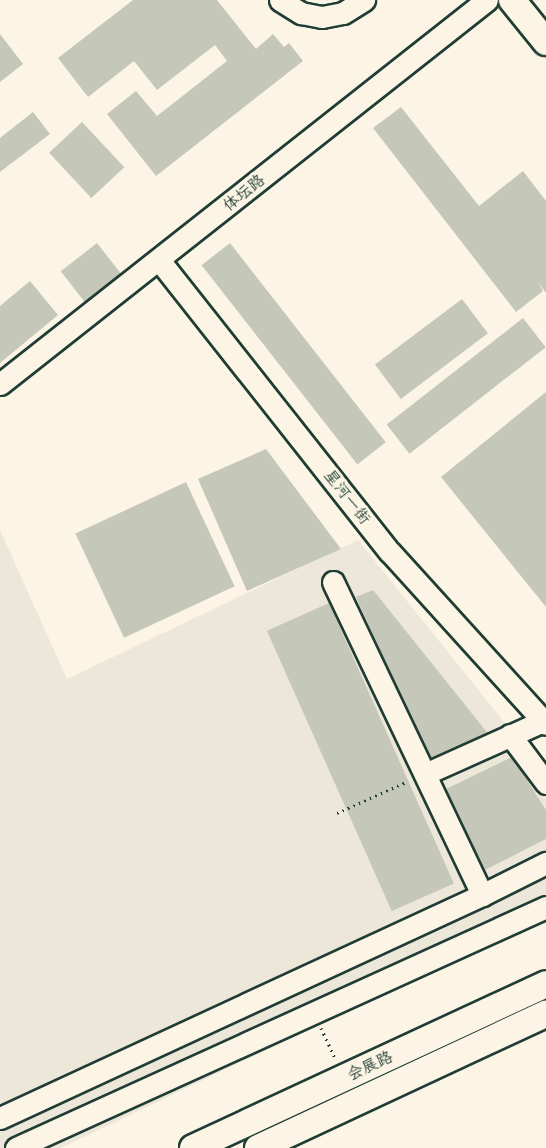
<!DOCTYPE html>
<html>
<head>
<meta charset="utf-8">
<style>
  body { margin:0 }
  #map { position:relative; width:546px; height:1148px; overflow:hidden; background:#fcf5e5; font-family:"Comic Neue","LXGW WenKai TC",sans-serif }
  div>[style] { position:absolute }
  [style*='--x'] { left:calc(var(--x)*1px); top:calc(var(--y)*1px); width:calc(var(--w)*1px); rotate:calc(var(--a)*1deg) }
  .built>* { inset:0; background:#ece7d8 }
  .building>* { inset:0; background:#c5c7b9; transform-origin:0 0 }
  .path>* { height:3px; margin-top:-1.5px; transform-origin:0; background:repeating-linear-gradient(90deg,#1f3d34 0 1.5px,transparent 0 6px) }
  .roads { filter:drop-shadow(2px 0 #1f3d34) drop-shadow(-2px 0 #1f3d34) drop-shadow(0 2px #1f3d34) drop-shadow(0 -2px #1f3d34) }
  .minor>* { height:21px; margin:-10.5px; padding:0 10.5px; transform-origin:10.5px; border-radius:10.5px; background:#fcf5e5 }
  .major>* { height:26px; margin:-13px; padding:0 13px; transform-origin:13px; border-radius:13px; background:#fcf5e5 }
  span { translate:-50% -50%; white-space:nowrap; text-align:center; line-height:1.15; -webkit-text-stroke:5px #fcf5e5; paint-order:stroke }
  .street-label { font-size:16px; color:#1f3d34 }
</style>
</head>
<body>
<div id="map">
  <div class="built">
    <div style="clip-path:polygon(0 530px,67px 679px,358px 540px,546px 774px,546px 916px,61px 1148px,0 1148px)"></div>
  </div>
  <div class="building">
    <div style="clip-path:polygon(133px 0,217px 0,256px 49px,273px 34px,284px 47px,289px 43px,303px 61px,156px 176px,107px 114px,136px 91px,157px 116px,227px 61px,215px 45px,157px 90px,134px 61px,88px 97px,58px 58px)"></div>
    <div style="clip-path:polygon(0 34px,23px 64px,0 82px)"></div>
    <div style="clip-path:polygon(401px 107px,479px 206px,523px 171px,546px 201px,546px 293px,538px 282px,543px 291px,516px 312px,373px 128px)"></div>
    <div style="clip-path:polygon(33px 112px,50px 134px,0 172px,0 138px)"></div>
    <div style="left:82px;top:122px;width:62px;height:45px;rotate:47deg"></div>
    <div style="left:97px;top:243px;width:46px;height:46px;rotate:52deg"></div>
    <div style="left:230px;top:243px;width:253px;height:36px;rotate:52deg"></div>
    <div style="clip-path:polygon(30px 281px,58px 315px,0 363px,0 306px)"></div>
    <div style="left:462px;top:299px;width:43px;height:109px;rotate:53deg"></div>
    <div style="left:523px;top:318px;width:37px;height:173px;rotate:52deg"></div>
    <div style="clip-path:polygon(546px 392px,546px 607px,441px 477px)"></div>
    <div style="clip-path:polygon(266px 449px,341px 549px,247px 591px,198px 479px)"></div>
    <div style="left:186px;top:482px;width:115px;height:122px;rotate:65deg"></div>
    <div style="clip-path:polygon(373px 590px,490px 736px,429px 760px,356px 597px)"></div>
    <div style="left:329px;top:603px;width:307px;height:68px;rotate:66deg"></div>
    <div style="clip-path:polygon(512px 757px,546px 810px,546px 839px,483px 871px,442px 791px)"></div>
  </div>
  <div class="path">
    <div style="--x:337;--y:813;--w:76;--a:-24.2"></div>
    <div style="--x:321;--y:1028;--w:35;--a:65"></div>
  </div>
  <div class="roads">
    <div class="minor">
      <div style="--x:280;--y:0;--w:25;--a:32"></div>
      <div style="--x:301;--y:13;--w:21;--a:11"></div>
      <div style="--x:322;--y:17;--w:21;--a:-11"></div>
      <div style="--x:343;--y:13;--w:25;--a:-32"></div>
      <div style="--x:159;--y:260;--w:372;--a:51.7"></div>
      <div style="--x:390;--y:552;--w:232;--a:47.8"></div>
      <div style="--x:0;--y:384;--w:620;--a:-38.26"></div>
      <div style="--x:333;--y:582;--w:347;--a:64.5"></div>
      <div style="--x:482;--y:895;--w:72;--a:-26.6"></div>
      <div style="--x:510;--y:735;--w:60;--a:53.1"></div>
      <div style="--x:425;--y:774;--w:129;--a:-24.2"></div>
      <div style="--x:0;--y:1118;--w:531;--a:-24.83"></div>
      <div style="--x:16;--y:1148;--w:582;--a:-24.45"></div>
    </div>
    <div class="major">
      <div style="--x:512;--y:0;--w:54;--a:51"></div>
      <div style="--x:193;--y:1148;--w:389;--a:-24.9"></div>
      <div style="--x:258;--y:1148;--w:318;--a:-25"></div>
    </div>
  </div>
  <div class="street-label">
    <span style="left:244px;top:193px;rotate:-39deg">体坛路</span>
    <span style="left:347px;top:497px;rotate:52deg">星河一街</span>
    <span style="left:370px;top:1066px;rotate:-25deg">会展路</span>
  </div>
</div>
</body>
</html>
